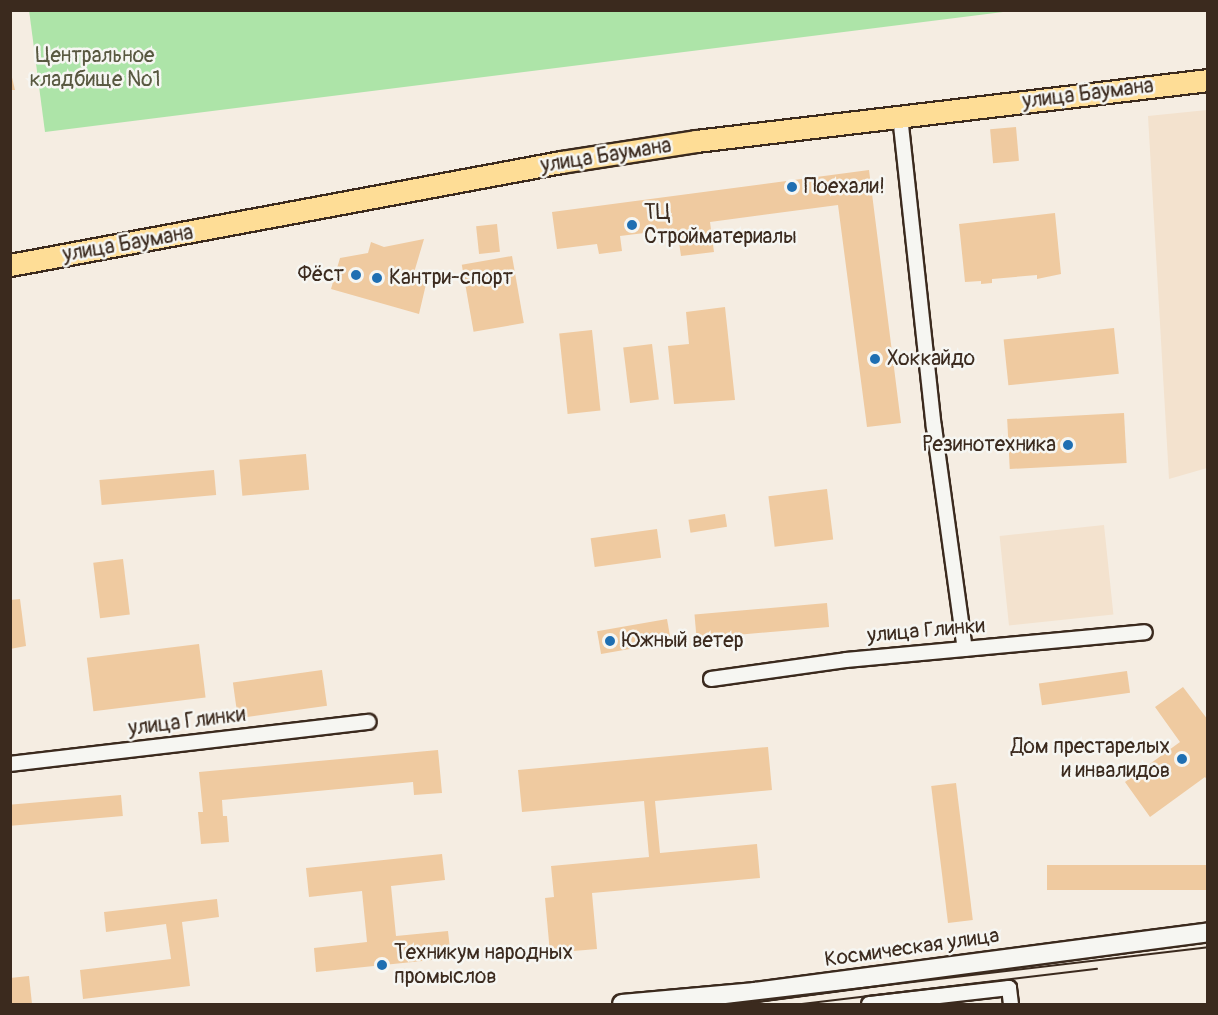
<!DOCTYPE html>
<html>
<head>
<meta charset="utf-8">
<style>
  body { margin:0 }
  #map { position:relative; width:1218px; height:1015px; overflow:hidden; background:#f5ede2; font-family:Pangolin,sans-serif }
  div>[style] { position:absolute }
  [style*='--x'] { left:calc(var(--x)*1px); top:calc(var(--y)*1px); width:calc(var(--w)*1px); rotate:calc(var(--a)*1deg) }
  .built>* { inset:0; background:#f3e2ce; transform-origin:0 0 }
  .green>* { inset:0; background:#ade4a8 }
  .building>* { inset:0; background:#efcaa0; transform-origin:0 0 }
  .roads { filter:drop-shadow(2px 0 #3b2a1e) drop-shadow(-2px 0 #3b2a1e) drop-shadow(0 2px #3b2a1e) drop-shadow(0 -2px #3b2a1e) }
  .minor>* { height:14px; margin:-7px; padding:0 7px; transform-origin:7px; border-radius:7px; background:#f6f6f2 }
  .secondary>* { height:18px; margin:-9px; padding:0 9px; transform-origin:9px; border-radius:9px; background:#f6f6f2 }
  .primary>* { height:21px; margin:-10.5px; padding:0 10.5px; transform-origin:10.5px; border-radius:10.5px; background:#fedd96 }
  .tram>* { height:1.5px; margin:-0.75px; padding:0 0.75px; transform-origin:0.75px; border-radius:0.75px; background:#3b2a1e }
  .dots>* { width:16px; height:16px; translate:-50% -50%; box-sizing:border-box; border:3px solid #f6f6f2; border-radius:50% }
  span { translate:-50% -50%; white-space:nowrap; text-align:center; line-height:1.15; -webkit-text-stroke:5px #f6f6f2; paint-order:stroke }
  .park-label { font-size:21px; color:#585840 }
  .street-label { font-size:21px; color:#3b2a1e }
  .poi-label { font-size:21px; color:#3b2a1e }
  .left { translate:0 -50%; text-align:left }
  .right { translate:-100% -50%; text-align:right }
  .frame { position:absolute; inset:0; border:12px solid #3b2a1e; pointer-events:none }
</style>
</head>
<body>
<div id="map">
  <div class="built">
    <div style="clip-path:polygon(1207px 110px,1207px 468px,1169px 479px,1148px 116px)"></div>
    <div style="left:1104px;top:525px;width:90px;height:105px;rotate:84deg"></div>
  </div>
  <div class="green">
    <div style="clip-path:polygon(29px 10px,1011px 10px,1011px 11px,45px 132px)"></div>
  </div>
  <div class="building">
    <div style="clip-path:polygon(10px 69px,15px 90px,10px 90px)"></div>
    <div style="left:1016px;top:127px;width:34px;height:26px;rotate:85deg"></div>
    <div style="clip-path:polygon(869px 170px,901px 423px,867px 427px,838px 205px,710px 222px,714px 252px,681px 256px,677px 229px,620px 236px,622px 251px,599px 254px,597px 244px,557px 249px,552px 212px)"></div>
    <div style="clip-path:polygon(1055px 213px,1061px 274px,1037px 279px,1037px 275px,992px 279px,992px 283px,981px 284px,981px 281px,965px 282px,959px 224px)"></div>
    <div style="left:497px;top:224px;width:28px;height:21px;rotate:84deg"></div>
    <div style="clip-path:polygon(424px 239px,413px 276px,427px 280px,419px 314px,331px 289px,340px 258px,368px 253px,371px 242px,384px 247px)"></div>
    <div style="left:512px;top:256px;width:68px;height:51px;rotate:80deg"></div>
    <div style="clip-path:polygon(725px 307px,735px 400px,674px 404px,668px 346px,689px 344px,686px 312px)"></div>
    <div style="left:1114px;top:328px;width:46px;height:111px;rotate:84deg"></div>
    <div style="left:592px;top:330px;width:81px;height:33px;rotate:84deg"></div>
    <div style="left:652px;top:344px;width:56px;height:29px;rotate:83deg"></div>
    <div style="left:1124px;top:413px;width:50px;height:117px;rotate:87deg"></div>
    <div style="left:306px;top:454px;width:36px;height:67px;rotate:85deg"></div>
    <div style="left:214px;top:470px;width:25px;height:115px;rotate:85deg"></div>
    <div style="left:827px;top:489px;width:51px;height:59px;rotate:83deg"></div>
    <div style="left:725px;top:514px;width:13px;height:37px;rotate:81deg"></div>
    <div style="left:657px;top:529px;width:29px;height:67px;rotate:82deg"></div>
    <div style="left:123px;top:559px;width:56px;height:30px;rotate:83deg"></div>
    <div style="clip-path:polygon(20px 599px,26px 646px,10px 649px,10px 600px)"></div>
    <div style="left:827px;top:603px;width:24px;height:133px;rotate:85deg"></div>
    <div style="left:667px;top:619px;width:23px;height:71px;rotate:80deg"></div>
    <div style="left:199px;top:644px;width:54px;height:113px;rotate:83deg"></div>
    <div style="left:322px;top:670px;width:36px;height:90px;rotate:82deg"></div>
    <div style="left:1127px;top:671px;width:22px;height:89px;rotate:82deg"></div>
    <div style="clip-path:polygon(1183px 687px,1208px 720px,1208px 781px,1205px 777px,1150px 817px,1125px 782px,1180px 742px,1155px 707px)"></div>
    <div style="clip-path:polygon(768px 747px,772px 790px,655px 801px,660px 853px,757px 844px,760px 878px,592px 893px,597px 949px,550px 953px,545px 898px,554px 897px,551px 866px,649px 857px,644px 801px,522px 812px,518px 770px)"></div>
    <div style="clip-path:polygon(438px 750px,442px 793px,414px 795px,413px 782px,222px 800px,223px 816px,227px 816px,229px 842px,201px 844px,198px 812px,203px 812px,199px 772px)"></div>
    <div style="left:956px;top:783px;width:138px;height:25px;rotate:83deg"></div>
    <div style="left:121px;top:795px;width:21px;height:112px;rotate:85deg"></div>
    <div style="clip-path:polygon(442px 854px,445px 880px,391px 886px,396px 936px,448px 931px,451px 958px,316px 972px,314px 948px,367px 942px,362px 891px,309px 897px,306px 868px)"></div>
    <div style="left:1208px;top:865px;width:25px;height:161px;rotate:90deg"></div>
    <div style="clip-path:polygon(217px 899px,219px 917px,182px 922px,190px 986px,83px 999px,80px 970px,171px 959px,166px 924px,106px 932px,104px 912px)"></div>
    <div style="clip-path:polygon(29px 976px,32px 1004px,10px 1004px,10px 978px)"></div>
  </div>
  <div class="roads">
    <div class="minor">
      <div style="--x:900;--y:116;--w:313;--a:83.8"></div>
      <div style="--x:934;--y:427;--w:224;--a:82.1"></div>
      <div style="--x:711;--y:679;--w:136;--a:-8"></div>
      <div style="--x:846;--y:660;--w:300;--a:-5.3"></div>
      <div style="--x:10;--y:764;--w:361;--a:-6.7"></div>
      <div style="--x:869;--y:1004;--w:141;--a:-6.5"></div>
      <div style="--x:1009;--y:988;--w:16;--a:83"></div>
    </div>
    <div class="secondary">
      <div style="--x:622;--y:1004;--w:134;--a:-5.2"></div>
      <div style="--x:755;--y:992;--w:457;--a:-7.5"></div>
    </div>
    <div class="primary">
      <div style="--x:10;--y:265;--w:561;--a:-10.59"></div>
      <div style="--x:561;--y:162;--w:137;--a:-8.8"></div>
      <div style="--x:696;--y:141;--w:516;--a:-6.79"></div>
    </div>
  </div>
  <div class="tram">
    <div style="--x:726;--y:1004;--w:485;--a:-6.7"></div>
    <div style="--x:802;--y:1004;--w:297;--a:-6.8"></div>
  </div>
  <div class="dots">
    <div style="left:792px;top:187px;background:#1f6fb2"></div>
    <div style="left:632px;top:225px;background:#1f6fb2"></div>
    <div style="left:356px;top:275px;background:#1f6fb2"></div>
    <div style="left:377px;top:278px;background:#1f6fb2"></div>
    <div style="left:875px;top:359px;background:#1f6fb2"></div>
    <div style="left:1068px;top:445px;background:#1f6fb2"></div>
    <div style="left:610px;top:641px;background:#1f6fb2"></div>
    <div style="left:1182px;top:759px;background:#1f6fb2"></div>
    <div style="left:382px;top:965px;background:#1f6fb2"></div>
  </div>
  <div class="park-label">
    <span style="left:95px;top:68px">Центральное<br>кладбище №1</span>
  </div>
  <div class="street-label">
    <span style="left:1088px;top:94px;rotate:-7deg">улица Баумана</span>
    <span style="left:606px;top:156px;rotate:-9deg">улица Баумана</span>
    <span style="left:128px;top:244px;rotate:-10deg">улица Баумана</span>
    <span style="left:926px;top:631px;rotate:-5deg">улица Глинки</span>
    <span style="left:187px;top:722px;rotate:-7deg">улица Глинки</span>
    <span style="left:912px;top:948px;rotate:-8deg">Космическая улица</span>
  </div>
  <div class="poi-label">
    <span class="left" style="left:804px;top:187px">Поехали!</span>
    <span class="left" style="left:644px;top:225px">ТЦ<br>Стройматериалы</span>
    <span class="right" style="left:344px;top:275px">Фёст</span>
    <span class="left" style="left:389px;top:278px">Кантри-спорт</span>
    <span class="left" style="left:887px;top:359px">Хоккайдо</span>
    <span class="right" style="left:1056px;top:445px">Резинотехника</span>
    <span class="left" style="left:622px;top:641px">Южный ветер</span>
    <span class="right" style="left:1170px;top:759px">Дом престарелых<br>и инвалидов</span>
    <span class="left" style="left:394px;top:965px">Техникум народных<br>промыслов</span>
  </div>
  <div class="frame"></div>
</div>
</body>
</html>
